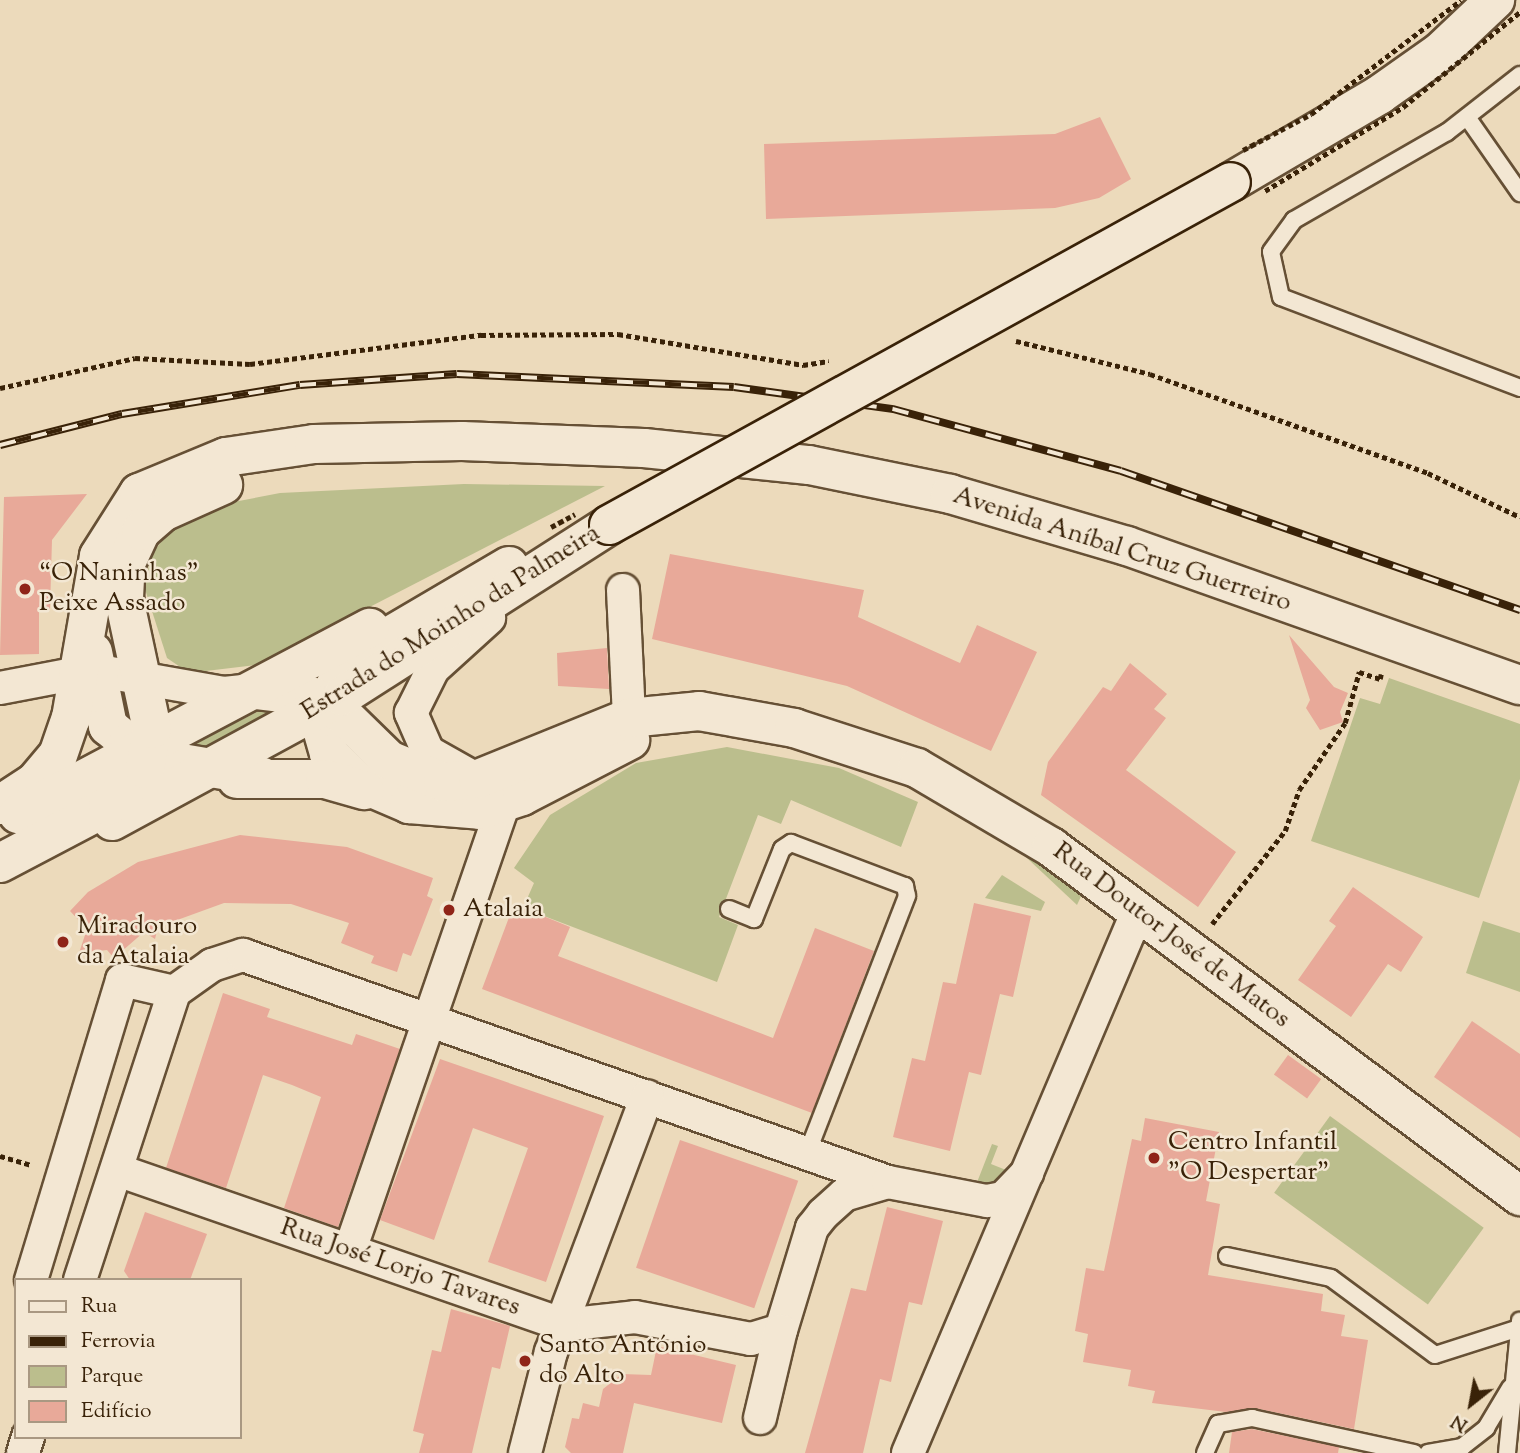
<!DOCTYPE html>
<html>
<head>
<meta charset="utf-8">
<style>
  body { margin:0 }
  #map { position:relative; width:1520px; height:1453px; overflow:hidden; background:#ecdabb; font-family:"Sorts Mill Goudy",serif }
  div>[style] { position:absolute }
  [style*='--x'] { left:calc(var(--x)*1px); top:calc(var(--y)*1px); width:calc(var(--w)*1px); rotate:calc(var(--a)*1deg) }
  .green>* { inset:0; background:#bbbe8d; transform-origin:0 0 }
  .building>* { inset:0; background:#e8a999; transform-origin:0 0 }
  .path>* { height:4.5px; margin-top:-2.25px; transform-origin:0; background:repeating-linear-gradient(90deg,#392208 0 5px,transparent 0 8.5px) }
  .roads { filter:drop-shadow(2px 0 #665035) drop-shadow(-2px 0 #665035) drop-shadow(0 2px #665035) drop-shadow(0 -2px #665035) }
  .lane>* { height:16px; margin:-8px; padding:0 8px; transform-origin:8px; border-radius:8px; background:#f3e7d3 }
  .street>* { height:32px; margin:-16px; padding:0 16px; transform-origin:16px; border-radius:16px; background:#f3e7d3 }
  .secondary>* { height:38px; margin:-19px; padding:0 19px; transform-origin:19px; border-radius:19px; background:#f3e7d3 }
  .rail>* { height:8px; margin-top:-4px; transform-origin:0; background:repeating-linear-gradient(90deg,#f3e7d3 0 16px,#392208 0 32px); box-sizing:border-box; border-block:2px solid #392208 }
  .path-bridge>* { height:4.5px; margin-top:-2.25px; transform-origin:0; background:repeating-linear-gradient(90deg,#392208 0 5px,transparent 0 8.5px) }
  .bridges { filter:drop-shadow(2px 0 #392208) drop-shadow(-2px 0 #392208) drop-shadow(0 2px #392208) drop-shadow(0 -2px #392208) }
  .secondary-bridge>* { height:38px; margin:-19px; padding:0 19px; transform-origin:19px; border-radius:19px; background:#f3e7d3 }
  .dots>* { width:19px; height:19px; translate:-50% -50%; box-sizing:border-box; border:4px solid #f3e7d3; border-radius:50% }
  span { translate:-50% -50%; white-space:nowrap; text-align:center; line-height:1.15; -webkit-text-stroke:5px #f3e7d3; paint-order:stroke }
  .street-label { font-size:26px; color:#392208 }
  .poi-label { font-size:26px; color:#392208 }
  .left { translate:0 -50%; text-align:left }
  .legend { position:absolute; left:14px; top:1278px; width:228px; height:161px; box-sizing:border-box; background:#f3e7d3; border:2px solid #a99882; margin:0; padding:9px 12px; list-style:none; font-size:21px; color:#392208 }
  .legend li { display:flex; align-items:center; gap:14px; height:35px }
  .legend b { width:35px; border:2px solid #a99882 }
  .north { position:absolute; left:1436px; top:1369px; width:70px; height:70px; -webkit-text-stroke:5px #f3e7d3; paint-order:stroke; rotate:211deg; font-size:19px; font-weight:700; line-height:28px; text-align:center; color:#392208 }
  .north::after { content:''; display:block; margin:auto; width:24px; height:32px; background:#392208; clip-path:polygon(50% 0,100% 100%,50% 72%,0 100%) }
</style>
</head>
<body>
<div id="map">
  <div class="green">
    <div style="clip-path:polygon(464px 484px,605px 486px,257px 665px,189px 673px,167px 658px,144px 586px,152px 553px,173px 528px,223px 504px,280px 493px)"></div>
    <div style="clip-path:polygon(1389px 678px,1520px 724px,1520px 779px,1479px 898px,1311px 841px,1360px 698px,1380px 704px)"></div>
    <div style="clip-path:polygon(265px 708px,291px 709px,215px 748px,183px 749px)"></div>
    <div style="clip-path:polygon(727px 747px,839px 768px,918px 802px,901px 847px,791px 800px,781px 824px,758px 815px,719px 917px,738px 925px,717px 982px,523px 908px,534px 883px,514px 868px,550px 815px,636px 763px)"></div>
    <div style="clip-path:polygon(996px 829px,1084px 890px,1077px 905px)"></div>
    <div style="clip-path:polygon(1002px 875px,1045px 902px,1041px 911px,985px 898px)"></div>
    <div style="clip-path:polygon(1483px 921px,1520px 933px,1520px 992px,1466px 973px)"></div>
    <div style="left:1330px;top:1116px;width:190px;height:95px;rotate:36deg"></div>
    <div style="clip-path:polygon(992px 1144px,998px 1146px,991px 1164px,1011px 1172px,1006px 1184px,974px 1190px)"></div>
  </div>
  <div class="building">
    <div style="clip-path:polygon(1100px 117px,1131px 179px,1099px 198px,1055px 208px,766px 219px,764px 144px,1055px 134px)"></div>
    <div style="clip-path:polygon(87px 494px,52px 540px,50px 609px,39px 608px,39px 654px,0 655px,4px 497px)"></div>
    <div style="clip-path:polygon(670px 554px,864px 590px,858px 617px,960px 663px,977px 625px,1037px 652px,991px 751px,847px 686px,652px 639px)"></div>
    <div style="clip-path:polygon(1289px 635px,1334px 687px,1348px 693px,1340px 712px,1343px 722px,1320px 730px,1306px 708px,1310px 700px)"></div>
    <div style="clip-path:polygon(607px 648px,609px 689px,558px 686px,557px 653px)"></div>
    <div style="clip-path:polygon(1130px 663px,1167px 694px,1154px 709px,1166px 718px,1126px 770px,1236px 852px,1198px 907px,1041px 795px,1048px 762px,1103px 687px,1111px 691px)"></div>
    <div style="clip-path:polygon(240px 835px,347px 847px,433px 878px,427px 896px,433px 899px,411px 956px,403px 953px,397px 972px,371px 963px,374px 956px,341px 943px,349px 923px,291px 904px,224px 903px,158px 927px,155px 939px,144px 932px,114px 958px,107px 950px,79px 953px,87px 929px,70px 911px,88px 892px,138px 862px)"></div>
    <div style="clip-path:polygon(1353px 887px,1423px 937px,1401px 972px,1388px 964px,1351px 1017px,1298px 980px,1336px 926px,1329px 921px)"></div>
    <div style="clip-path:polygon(974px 903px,1031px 916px,1013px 997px,1000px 994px,981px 1075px,969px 1072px,950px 1151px,893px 1137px,912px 1058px,925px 1061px,943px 982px,956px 984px)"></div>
    <div style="clip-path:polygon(514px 904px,570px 927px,558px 956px,773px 1038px,815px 928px,874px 951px,812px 1113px,482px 989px)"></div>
    <div style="clip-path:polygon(223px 993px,270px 1009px,267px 1017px,352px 1045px,356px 1034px,400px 1049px,338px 1227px,284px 1208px,321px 1097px,292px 1085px,263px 1075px,226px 1188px,166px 1168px)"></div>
    <div style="clip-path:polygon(1472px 1021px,1520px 1054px,1520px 1138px,1434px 1077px)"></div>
    <div style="left:1288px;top:1055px;width:41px;height:24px;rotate:36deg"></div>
    <div style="clip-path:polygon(440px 1059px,604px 1116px,546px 1282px,488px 1262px,528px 1148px,473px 1128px,434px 1240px,380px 1220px)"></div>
    <div style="clip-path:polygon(1145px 1118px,1219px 1132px,1206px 1201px,1220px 1204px,1208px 1275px,1323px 1294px,1321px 1311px,1345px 1315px,1341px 1336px,1368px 1340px,1354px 1429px,1254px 1408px,1226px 1412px,1152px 1403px,1155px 1391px,1128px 1386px,1131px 1370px,1083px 1362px,1088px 1334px,1075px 1331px,1086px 1268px,1104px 1271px,1132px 1139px,1141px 1141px)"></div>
    <div style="left:680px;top:1140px;width:125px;height:135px;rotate:19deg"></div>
    <div style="clip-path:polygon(887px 1207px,943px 1221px,922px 1305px,909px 1302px,891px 1382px,880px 1379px,863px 1453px,805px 1453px,851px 1288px,866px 1291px)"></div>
    <div style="clip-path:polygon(145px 1212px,207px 1234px,190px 1280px,130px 1280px,124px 1271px)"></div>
    <div style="clip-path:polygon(451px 1309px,510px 1326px,500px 1369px,492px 1367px,472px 1453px,419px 1453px,424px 1434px,413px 1431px,432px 1350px,441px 1352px)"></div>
    <div style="clip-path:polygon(657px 1346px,736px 1365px,722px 1423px,634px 1403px,623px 1453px,571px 1453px,565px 1447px,572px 1418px,579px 1419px,583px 1403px,599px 1407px,603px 1389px,622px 1374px,651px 1375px)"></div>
    <div style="clip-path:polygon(1252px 1429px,1339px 1447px,1338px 1453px,1229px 1453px,1232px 1432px)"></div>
  </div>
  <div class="path">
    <div style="--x:1016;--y:341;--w:138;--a:13.8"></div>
    <div style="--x:1150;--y:374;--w:295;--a:19.6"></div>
    <div style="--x:1428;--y:473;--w:102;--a:25.6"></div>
    <div style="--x:0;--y:388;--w:138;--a:-12.5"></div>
    <div style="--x:135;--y:358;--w:115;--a:3"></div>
    <div style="--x:250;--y:364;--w:233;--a:-7.2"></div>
    <div style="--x:481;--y:335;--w:137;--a:-0.4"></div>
    <div style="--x:618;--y:334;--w:188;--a:9.5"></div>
    <div style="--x:803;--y:365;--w:26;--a:-9"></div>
    <div style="--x:1212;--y:924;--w:118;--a:-51.9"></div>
    <div style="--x:1285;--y:831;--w:43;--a:-71.1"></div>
    <div style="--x:1299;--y:790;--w:81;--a:-55.5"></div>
    <div style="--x:1345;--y:723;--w:53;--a:-74.6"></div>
    <div style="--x:1359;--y:672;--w:22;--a:18"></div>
    <div style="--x:1380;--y:679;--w:5;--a:-79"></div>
    <div style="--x:0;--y:1156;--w:33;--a:16"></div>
  </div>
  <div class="roads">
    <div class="lane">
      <div style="--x:1520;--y:75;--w:93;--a:142"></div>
      <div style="--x:1447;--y:132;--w:177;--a:150.1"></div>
      <div style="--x:1294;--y:220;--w:39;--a:126"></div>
      <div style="--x:1271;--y:252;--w:46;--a:77.5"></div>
      <div style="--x:1281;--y:297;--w:256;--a:20.8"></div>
      <div style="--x:1467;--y:117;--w:93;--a:55.1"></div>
      <div style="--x:729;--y:909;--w:27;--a:22"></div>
      <div style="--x:754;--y:919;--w:75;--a:-68.2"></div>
      <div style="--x:782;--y:849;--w:11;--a:-34"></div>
      <div style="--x:791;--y:843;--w:122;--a:20.7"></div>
      <div style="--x:905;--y:886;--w:10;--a:79"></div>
      <div style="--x:907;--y:896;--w:277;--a:111.2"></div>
      <div style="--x:1227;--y:1256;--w:106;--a:11.9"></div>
      <div style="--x:1331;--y:1278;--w:129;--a:36.5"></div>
      <div style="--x:1435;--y:1355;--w:88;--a:-17.8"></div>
      <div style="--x:1205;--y:1453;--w:32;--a:-66"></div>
      <div style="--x:1218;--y:1424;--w:35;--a:-10"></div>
      <div style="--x:1252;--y:1418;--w:166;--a:12.2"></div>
      <div style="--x:1428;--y:1453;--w:35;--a:-10"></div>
      <div style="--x:1462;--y:1447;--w:31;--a:-38"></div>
      <div style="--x:1486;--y:1428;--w:47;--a:-59"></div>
      <div style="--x:1507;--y:1453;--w:133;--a:-84.4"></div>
    </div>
    <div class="street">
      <div style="--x:623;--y:590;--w:128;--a:87.3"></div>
      <div style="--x:0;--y:688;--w:96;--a:-10.8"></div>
      <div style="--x:94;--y:670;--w:132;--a:10"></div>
      <div style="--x:224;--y:693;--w:29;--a:-6"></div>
      <div style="--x:476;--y:779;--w:55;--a:-150.6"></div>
      <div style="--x:428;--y:752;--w:43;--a:-113.6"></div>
      <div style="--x:411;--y:713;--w:49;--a:-63.4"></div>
      <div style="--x:433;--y:669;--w:76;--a:-42.3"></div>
      <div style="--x:117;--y:1170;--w:473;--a:19.1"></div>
      <div style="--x:564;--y:1325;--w:71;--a:-6.4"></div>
      <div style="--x:635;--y:1317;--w:118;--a:10.7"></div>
      <div style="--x:751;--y:1339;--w:31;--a:-17"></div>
      <div style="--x:781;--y:1330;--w:107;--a:-73.1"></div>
      <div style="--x:812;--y:1228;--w:18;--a:-52"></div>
      <div style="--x:823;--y:1214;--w:28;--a:-42"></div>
      <div style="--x:844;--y:1195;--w:46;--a:-16.5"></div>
      <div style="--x:350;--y:1250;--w:472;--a:-71"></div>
      <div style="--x:504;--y:804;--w:21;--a:-87"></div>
      <div style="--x:31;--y:1280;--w:313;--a:-73.1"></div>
      <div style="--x:122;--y:980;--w:53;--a:13"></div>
      <div style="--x:80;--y:1280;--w:303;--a:-71.9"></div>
      <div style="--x:174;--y:992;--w:47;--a:-35.4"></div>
      <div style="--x:212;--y:965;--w:33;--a:-18"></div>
      <div style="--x:243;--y:955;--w:684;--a:19.39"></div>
      <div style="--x:888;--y:1182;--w:101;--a:10.9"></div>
      <div style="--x:987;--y:1201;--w:16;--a:-11"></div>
      <div style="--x:1003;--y:1198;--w:35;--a:-46"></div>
      <div style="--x:760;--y:1418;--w:90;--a:-76.6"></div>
      <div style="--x:23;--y:1453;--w:17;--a:-73"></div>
      <div style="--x:525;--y:1453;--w:104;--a:-75.6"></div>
      <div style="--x:551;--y:1352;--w:273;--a:-69.4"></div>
      <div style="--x:908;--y:1453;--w:589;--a:-67.01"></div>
    </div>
    <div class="secondary">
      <div style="--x:1231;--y:182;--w:172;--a:-30.4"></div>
      <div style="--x:1379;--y:95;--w:75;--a:-35.2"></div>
      <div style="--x:1440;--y:52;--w:76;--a:-43.4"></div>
      <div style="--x:509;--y:566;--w:176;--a:149.6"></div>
      <div style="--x:357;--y:655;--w:31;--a:128"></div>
      <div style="--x:338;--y:679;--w:47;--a:112.7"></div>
      <div style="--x:320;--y:722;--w:33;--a:74"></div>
      <div style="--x:329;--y:754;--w:40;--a:44"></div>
      <div style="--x:358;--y:782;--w:56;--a:23.3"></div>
      <div style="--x:409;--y:804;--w:71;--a:4.8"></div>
      <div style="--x:480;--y:810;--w:44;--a:-18.4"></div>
      <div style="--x:522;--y:796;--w:122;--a:-27.4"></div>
      <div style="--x:93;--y:652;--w:76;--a:78.5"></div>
      <div style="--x:108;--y:726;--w:26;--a:40"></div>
      <div style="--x:128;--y:743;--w:40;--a:25"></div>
      <div style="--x:164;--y:760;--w:100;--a:9.7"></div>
      <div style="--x:255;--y:690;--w:59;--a:6.8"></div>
      <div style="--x:314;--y:697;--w:33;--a:31"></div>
      <div style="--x:342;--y:714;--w:66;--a:44.4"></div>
      <div style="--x:389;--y:760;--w:58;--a:22.2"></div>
      <div style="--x:443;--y:782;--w:35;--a:-5"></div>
      <div style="--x:478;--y:779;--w:163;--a:-22"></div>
      <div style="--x:629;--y:718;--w:70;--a:-5.7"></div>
      <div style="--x:699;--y:711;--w:97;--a:10.1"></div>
      <div style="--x:794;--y:728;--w:129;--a:18"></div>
      <div style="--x:917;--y:768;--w:156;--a:30.5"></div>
      <div style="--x:1051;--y:847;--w:585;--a:36.65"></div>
      <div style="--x:237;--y:779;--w:88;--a:0"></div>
      <div style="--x:325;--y:779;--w:41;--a:15.8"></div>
      <div style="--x:0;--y:805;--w:42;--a:-33.3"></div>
      <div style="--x:35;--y:782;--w:35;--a:-50"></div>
      <div style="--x:58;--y:755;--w:39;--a:-71"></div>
      <div style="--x:71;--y:718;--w:164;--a:-80.2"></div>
      <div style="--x:99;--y:556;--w:75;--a:-57.6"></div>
      <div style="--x:139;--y:493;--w:94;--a:-22.5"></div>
      <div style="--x:226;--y:457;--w:89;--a:-8.4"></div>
      <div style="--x:314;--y:444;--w:148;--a:-1.2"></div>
      <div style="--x:462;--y:441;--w:182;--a:2.2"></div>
      <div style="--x:644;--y:448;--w:166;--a:5.9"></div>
      <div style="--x:809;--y:465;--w:144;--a:11.6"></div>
      <div style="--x:950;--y:494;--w:184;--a:16.4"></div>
      <div style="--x:1127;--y:546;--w:417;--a:19.5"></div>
      <div style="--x:18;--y:814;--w:398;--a:-27.9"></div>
      <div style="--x:112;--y:821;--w:262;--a:-28.5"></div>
      <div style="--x:342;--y:696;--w:317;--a:-32.6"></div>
      <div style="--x:0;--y:863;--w:122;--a:-27.8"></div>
      <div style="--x:108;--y:806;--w:52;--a:-45"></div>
      <div style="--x:145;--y:769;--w:41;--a:-80.1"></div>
      <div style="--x:152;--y:729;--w:134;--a:-102.1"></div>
      <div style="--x:124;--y:598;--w:35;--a:-87"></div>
      <div style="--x:126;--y:563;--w:35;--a:-65"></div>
      <div style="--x:141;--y:531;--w:29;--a:-41"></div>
      <div style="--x:163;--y:512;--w:66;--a:-24.2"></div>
    </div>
  </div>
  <div class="rail">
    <div style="--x:0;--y:445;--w:126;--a:-14.3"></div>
    <div style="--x:122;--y:414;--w:180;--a:-9.3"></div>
    <div style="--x:300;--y:385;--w:157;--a:-4"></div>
    <div style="--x:457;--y:374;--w:277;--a:2.7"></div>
    <div style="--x:734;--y:387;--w:161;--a:7.9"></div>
    <div style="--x:893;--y:409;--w:236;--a:15.2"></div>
    <div style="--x:1121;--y:471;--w:423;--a:19.2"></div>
  </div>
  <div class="path-bridge">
    <div style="--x:1243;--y:150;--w:77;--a:-27.9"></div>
    <div style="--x:1311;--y:114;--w:188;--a:-37.2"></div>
    <div style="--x:1265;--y:191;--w:162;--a:-31.3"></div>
    <div style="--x:1403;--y:107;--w:151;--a:-39.1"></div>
    <div style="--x:551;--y:527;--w:27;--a:-28"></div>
  </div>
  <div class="bridges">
    <div class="secondary-bridge">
      <div style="--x:609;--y:525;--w:710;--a:-28.87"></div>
    </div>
  </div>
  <div class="dots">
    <div style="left:25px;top:589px;background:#8f2418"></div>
    <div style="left:449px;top:910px;background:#8f2418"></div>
    <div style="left:63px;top:942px;background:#8f2418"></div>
    <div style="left:1154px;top:1158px;background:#8f2418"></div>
    <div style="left:525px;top:1361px;background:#8f2418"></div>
  </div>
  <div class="street-label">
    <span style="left:1122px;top:550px;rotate:18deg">Avenida Aníbal Cruz Guerreiro</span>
    <span style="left:451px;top:623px;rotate:-32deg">Estrada do Moinho da Palmeira</span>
    <span style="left:1171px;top:936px;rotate:37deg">Rua Doutor José de Matos</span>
    <span style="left:400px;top:1268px;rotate:19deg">Rua José Lorjo Tavares</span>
  </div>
  <div class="poi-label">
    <span class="left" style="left:39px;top:589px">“O Naninhas”<br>Peixe Assado</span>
    <span class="left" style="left:463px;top:910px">Atalaia</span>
    <span class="left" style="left:77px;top:942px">Miradouro<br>da Atalaia</span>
    <span class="left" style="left:1168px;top:1158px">Centro Infantil<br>"O Despertar"</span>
    <span class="left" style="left:539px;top:1361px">Santo António<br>do Alto</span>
  </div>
  <ul class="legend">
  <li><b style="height:9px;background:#f3e7d3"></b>Rua</li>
  <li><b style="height:9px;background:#392208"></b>Ferrovia</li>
  <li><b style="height:19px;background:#bbbe8d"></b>Parque</li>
  <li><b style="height:19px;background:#e8a999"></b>Edifício</li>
  </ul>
  <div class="north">N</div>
</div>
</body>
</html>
